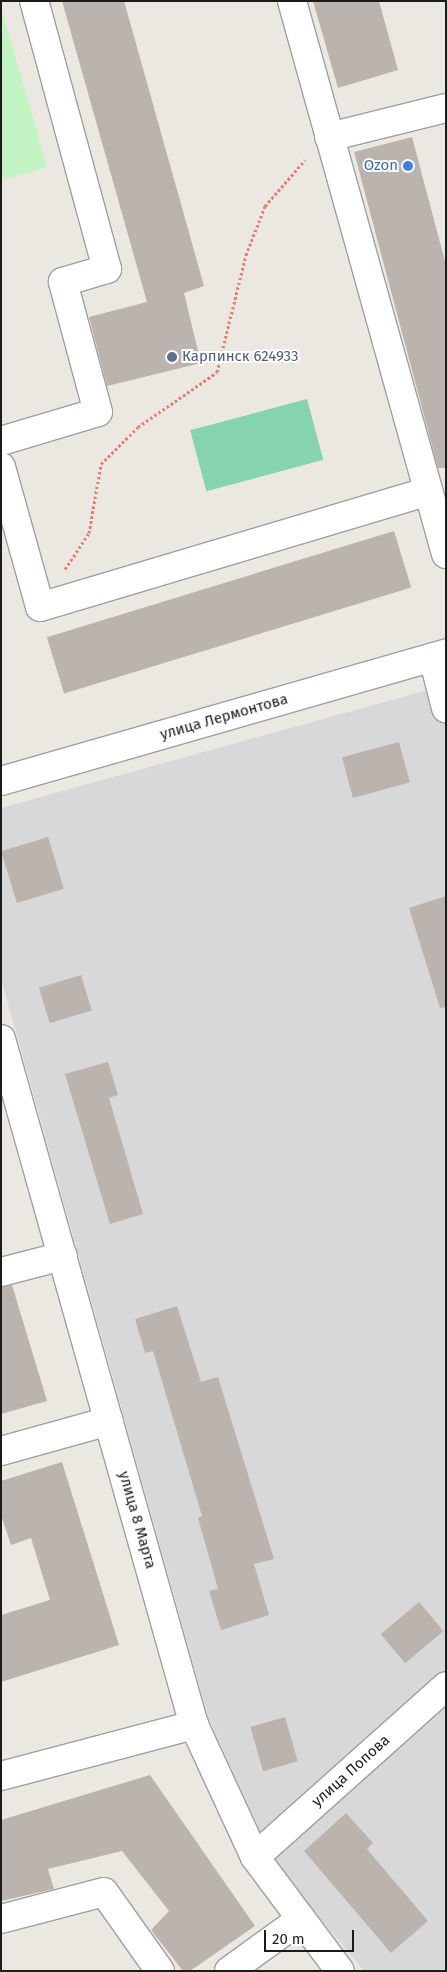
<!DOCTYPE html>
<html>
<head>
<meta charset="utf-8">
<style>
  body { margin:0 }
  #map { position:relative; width:447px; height:1972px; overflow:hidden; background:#ebe8e1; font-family:"Fira Sans",sans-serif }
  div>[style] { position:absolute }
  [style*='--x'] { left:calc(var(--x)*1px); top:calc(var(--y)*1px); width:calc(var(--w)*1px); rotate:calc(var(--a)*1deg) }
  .residential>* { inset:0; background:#d9d8d8 }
  .park>* { inset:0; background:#c1f3c3 }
  .pitch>* { inset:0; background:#86d3b2; transform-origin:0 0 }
  .building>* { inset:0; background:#bbb3ae; transform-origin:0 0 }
  .path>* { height:3px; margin-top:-1.5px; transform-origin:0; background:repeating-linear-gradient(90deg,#eb7a73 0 2.5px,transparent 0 5px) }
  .roads { filter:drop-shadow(1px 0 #9f9f9f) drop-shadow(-1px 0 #9f9f9f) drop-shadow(0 1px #9f9f9f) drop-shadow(0 -1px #9f9f9f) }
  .minor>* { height:28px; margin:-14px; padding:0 14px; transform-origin:14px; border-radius:14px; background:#fff }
  .dots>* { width:14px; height:14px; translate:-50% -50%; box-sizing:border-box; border:2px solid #fff; border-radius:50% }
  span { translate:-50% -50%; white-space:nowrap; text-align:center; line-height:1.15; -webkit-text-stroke:4px #fff; paint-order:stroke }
  .shop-label { font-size:15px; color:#366cbe }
  .right { translate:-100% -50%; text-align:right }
  .service-label { font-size:15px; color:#4e5e75 }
  .left { translate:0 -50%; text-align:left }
  .street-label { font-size:15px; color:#1b1b1b }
  .frame { position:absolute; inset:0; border:2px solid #1b1b1b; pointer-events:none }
  .scale { position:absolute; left:264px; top:1930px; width:90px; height:22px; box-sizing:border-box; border:2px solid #1b1b1b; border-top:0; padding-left:6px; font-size:15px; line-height:18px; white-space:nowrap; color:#1b1b1b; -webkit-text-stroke:4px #fff; paint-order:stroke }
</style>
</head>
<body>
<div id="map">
  <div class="residential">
    <div style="clip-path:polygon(446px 685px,446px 1971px,364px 1971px,275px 1865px,208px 1717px,1px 979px,1px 808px)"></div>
  </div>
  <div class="park">
    <div style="clip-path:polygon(1px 7px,47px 167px,1px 180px)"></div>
  </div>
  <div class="pitch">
    <div style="left:307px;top:399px;width:63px;height:121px;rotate:75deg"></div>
  </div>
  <div class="building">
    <div style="clip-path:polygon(62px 1px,124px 1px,204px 286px,184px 293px,201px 363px,107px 386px,89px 317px,147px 302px)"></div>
    <div style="clip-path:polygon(313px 1px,379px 1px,398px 70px,338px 88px)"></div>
    <div style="clip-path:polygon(412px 137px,446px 265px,446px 468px,438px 468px,354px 152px)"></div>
    <div style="left:394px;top:531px;width:59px;height:363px;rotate:73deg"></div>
    <div style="left:399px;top:742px;width:42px;height:59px;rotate:75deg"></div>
    <div style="left:48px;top:837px;width:54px;height:49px;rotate:73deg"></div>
    <div style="clip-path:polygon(446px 896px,446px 1007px,440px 1008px,409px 908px)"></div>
    <div style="left:81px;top:975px;width:37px;height:44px;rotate:73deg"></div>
    <div style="clip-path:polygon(108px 1062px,118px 1095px,109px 1098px,143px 1214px,110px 1224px,65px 1074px)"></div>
    <div style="clip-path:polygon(12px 1285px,47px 1401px,1px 1414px,1px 1287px)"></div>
    <div style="clip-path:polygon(177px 1306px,201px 1382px,218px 1377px,274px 1559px,254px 1564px,269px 1615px,221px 1630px,209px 1591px,218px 1589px,198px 1518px,202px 1516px,153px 1351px,145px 1353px,135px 1319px)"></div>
    <div style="clip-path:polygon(62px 1462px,119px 1645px,1px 1682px,1px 1615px,50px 1600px,31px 1538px,11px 1545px,1px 1515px,1px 1481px)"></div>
    <div style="left:419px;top:1602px;width:38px;height:50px;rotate:50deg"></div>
    <div style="left:285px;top:1717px;width:46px;height:36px;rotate:74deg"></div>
    <div style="clip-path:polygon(150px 1775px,255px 1926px,190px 1971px,183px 1971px,151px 1930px,169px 1911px,122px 1851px,48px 1869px,54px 1889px,1px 1901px,1px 1820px)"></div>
    <div style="clip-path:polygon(346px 1813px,373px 1843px,367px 1849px,428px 1921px,391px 1953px,304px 1851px)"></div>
  </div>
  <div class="path">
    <div style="--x:65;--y:569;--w:43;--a:-56.3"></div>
    <div style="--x:89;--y:533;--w:70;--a:-80.1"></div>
    <div style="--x:101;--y:464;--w:52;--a:-45"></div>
    <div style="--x:138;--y:427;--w:96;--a:-34.8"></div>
    <div style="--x:217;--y:372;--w:121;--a:-76.1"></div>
    <div style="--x:246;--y:255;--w:53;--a:-68.8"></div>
    <div style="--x:265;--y:206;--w:61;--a:-49"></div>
  </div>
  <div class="roads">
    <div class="minor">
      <div style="--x:292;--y:1;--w:574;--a:74.44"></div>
      <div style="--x:329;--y:137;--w:121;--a:-13.9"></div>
      <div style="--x:1;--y:441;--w:101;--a:-16.6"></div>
      <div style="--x:98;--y:412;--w:135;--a:-105.1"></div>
      <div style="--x:63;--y:282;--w:46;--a:-16.5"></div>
      <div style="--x:107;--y:269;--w:278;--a:-105.2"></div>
      <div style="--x:1;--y:467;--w:145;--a:74.4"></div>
      <div style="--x:40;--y:607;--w:403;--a:-16.6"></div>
      <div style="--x:433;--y:657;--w:53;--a:75.7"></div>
      <div style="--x:1;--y:781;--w:463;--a:-16"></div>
      <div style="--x:1;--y:1039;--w:713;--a:74.29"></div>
      <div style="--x:194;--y:1725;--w:145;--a:65.2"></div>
      <div style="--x:255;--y:1857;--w:142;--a:53.3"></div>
      <div style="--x:1;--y:1272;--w:64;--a:-14.5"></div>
      <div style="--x:1;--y:1451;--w:112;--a:-15.5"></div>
      <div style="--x:1;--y:1776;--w:200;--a:-14.8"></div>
      <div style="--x:255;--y:1857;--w:256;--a:-41.8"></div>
      <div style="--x:1;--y:1919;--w:106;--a:-14.7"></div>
      <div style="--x:104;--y:1892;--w:97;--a:54.7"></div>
      <div style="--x:229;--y:1971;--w:89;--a:-35.8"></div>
    </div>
  </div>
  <div class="dots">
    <div style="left:408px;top:166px;background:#3f7fe0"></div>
    <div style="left:172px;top:357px;background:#5c6f8a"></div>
  </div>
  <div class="shop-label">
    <span class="right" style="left:398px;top:166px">Ozon</span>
  </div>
  <div class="service-label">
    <span class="left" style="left:182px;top:357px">Карпинск 624933</span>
  </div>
  <div class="street-label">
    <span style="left:224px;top:717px;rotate:-16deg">улица Лермонтова</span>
    <span style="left:137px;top:1520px;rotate:74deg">улица 8 Марта</span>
    <span style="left:351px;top:1771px;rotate:-42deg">улица Попова</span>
  </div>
  <div class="frame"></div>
  <div class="scale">20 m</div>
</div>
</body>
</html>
